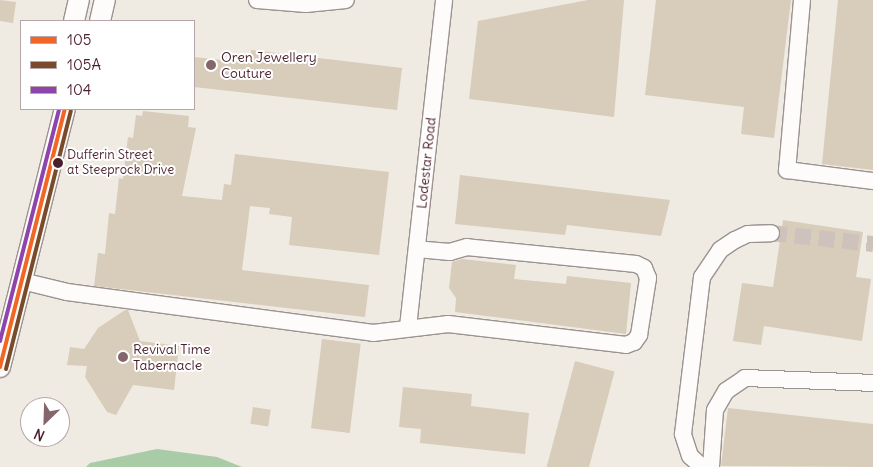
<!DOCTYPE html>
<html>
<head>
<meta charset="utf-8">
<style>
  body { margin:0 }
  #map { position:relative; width:873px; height:467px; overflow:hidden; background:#efebe2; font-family:Delius,sans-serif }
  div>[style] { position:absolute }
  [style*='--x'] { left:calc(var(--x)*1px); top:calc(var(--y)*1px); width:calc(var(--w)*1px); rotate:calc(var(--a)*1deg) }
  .forest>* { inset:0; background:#a9cca7 }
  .building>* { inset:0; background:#d8ccba; transform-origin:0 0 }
  .minor-tunnel>* { height:16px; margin-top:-8px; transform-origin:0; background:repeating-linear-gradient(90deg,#cec2bd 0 16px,transparent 0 24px) }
  .roads { filter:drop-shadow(1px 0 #9c9290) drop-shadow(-1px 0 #9c9290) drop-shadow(0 1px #9c9290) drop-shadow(0 -1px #9c9290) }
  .minor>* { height:16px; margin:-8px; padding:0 8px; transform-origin:8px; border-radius:8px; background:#fdfcfb }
  .major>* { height:20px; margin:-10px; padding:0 10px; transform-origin:10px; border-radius:10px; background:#fdfcfb }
  .bus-1>* { height:4px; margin:-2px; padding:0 2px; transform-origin:2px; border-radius:2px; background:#f26522 }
  .bus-2>* { height:4px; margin:-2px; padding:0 2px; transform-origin:2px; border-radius:2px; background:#7a4b2a }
  .bus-3>* { height:4px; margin:-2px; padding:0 2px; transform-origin:2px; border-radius:2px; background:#8e44ad }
  .dots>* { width:14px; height:14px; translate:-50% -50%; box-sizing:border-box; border:2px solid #fff; border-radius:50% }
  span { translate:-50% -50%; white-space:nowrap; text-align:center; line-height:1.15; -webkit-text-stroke:4px #fff; paint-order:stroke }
  .bus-label { font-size:13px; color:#4a1f2b }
  .left { translate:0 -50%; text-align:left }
  .poi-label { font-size:14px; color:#4a1f2b }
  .street-label { font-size:14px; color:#4a1f2b }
  .legend { position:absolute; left:20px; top:20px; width:175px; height:90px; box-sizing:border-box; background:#fff; border:1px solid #b7a5aa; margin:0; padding:6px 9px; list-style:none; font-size:15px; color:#4a1f2b }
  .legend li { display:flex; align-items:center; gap:10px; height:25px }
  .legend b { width:25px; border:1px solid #b7a5aa }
  .north { position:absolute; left:20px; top:397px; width:50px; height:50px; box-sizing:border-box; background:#fff; border:1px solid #b7a5aa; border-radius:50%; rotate:204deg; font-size:14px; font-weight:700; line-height:20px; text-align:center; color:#4a1f2b }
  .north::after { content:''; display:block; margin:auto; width:18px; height:22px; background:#84666b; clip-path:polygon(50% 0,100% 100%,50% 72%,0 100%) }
</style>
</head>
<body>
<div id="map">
  <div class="forest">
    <div style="clip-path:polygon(157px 449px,217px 457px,242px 467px,86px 467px,90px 463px)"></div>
  </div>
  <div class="building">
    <div style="clip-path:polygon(0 0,16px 2px,13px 23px,0 21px)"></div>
    <div style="clip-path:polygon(588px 0,624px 0,614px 117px,469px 99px,478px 21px)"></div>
    <div style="clip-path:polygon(656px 0,791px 0,774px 138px,741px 134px,744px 107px,645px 95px)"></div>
    <div style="clip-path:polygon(838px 0,873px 0,873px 170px,822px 164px)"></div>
    <div style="clip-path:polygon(251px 50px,402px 68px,397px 110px,194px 87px,194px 57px,250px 63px)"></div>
    <div style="clip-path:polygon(143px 111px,189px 116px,188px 127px,196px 128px,182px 196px,222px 200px,224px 184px,231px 185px,235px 154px,389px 172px,379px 255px,289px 245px,292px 217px,269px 214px,270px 208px,250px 206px,242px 270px,369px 285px,365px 317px,94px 286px,98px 253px,105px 254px,109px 213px,115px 214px,119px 178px,123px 179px,128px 137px,133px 138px,136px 115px,142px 116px)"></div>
    <div style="clip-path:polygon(460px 175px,670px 200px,661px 236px,567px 225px,565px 235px,455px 224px)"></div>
    <div style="clip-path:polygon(783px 220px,863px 232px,856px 277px,871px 279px,862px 341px,764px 326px,761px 345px,733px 341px,742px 283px,773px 287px)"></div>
    <div style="clip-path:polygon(462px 259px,516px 265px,514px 279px,566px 284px,567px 276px,631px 283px,626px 334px,455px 312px,456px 298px,449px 288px,452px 262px)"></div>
    <div style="clip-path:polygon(125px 310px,128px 310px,140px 341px,179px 346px,174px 390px,133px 385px,116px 415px,107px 412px,85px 377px,87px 366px,67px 365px,70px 347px,84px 349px,98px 328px)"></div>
    <div style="left:322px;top:339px;width:39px;height:90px;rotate:7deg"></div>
    <div style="left:575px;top:361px;width:41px;height:110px;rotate:15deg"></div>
    <div style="clip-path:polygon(403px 387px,472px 394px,471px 406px,529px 413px,525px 454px,420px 443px,421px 429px,399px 427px)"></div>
    <div style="left:253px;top:407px;width:18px;height:17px;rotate:9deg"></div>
    <div style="clip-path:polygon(728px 408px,873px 424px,873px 467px,721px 466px)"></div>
  </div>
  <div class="minor-tunnel">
    <div style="--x:771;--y:233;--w:103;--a:6.2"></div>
  </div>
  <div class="roads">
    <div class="minor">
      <div style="--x:257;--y:0;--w:49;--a:4.7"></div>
      <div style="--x:306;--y:4;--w:40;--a:-5.7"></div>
      <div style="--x:802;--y:0;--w:171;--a:95"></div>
      <div style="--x:787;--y:170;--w:87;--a:7.3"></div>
      <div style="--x:22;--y:281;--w:46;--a:13.7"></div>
      <div style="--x:67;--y:292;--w:309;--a:7.6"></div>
      <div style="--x:373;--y:333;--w:76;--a:-6.8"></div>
      <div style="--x:448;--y:324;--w:179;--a:6.7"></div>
      <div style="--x:626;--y:345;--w:9;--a:-21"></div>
      <div style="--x:634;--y:342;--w:9;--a:-54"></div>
      <div style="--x:639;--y:335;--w:58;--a:-81"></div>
      <div style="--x:648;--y:278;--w:11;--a:-112"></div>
      <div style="--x:644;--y:268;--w:9;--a:-153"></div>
      <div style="--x:636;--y:264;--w:170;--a:-174.3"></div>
      <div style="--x:467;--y:247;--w:18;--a:164"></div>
      <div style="--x:450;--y:252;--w:33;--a:-175"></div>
      <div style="--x:408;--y:327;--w:329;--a:-83.7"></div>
      <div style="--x:702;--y:467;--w:16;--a:-137"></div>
      <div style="--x:690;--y:456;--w:23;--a:-108"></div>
      <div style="--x:683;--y:434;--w:158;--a:-83.1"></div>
      <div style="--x:702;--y:277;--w:32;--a:-56"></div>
      <div style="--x:720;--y:250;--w:18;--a:-34"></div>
      <div style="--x:735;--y:240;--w:14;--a:-25"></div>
      <div style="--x:748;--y:234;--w:23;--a:-2"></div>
      <div style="--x:711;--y:467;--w:57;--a:-86"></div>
      <div style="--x:715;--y:410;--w:22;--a:-60"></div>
      <div style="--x:726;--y:391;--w:23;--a:-34"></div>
      <div style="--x:745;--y:378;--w:128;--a:2.2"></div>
    </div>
    <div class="major">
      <div style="--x:74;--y:21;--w:22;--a:-77"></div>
      <div style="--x:100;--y:21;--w:22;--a:-77"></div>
      <div style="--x:0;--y:367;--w:266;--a:-75.9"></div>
    </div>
  </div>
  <div class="bus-1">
    <div style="--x:0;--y:367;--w:266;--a:-75.9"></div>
  </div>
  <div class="bus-2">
    <div style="--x:6;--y:369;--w:266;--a:-75.9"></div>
  </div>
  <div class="bus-3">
    <div style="--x:0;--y:341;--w:239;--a:-75.7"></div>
  </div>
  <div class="dots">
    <div style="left:211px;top:65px;background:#84666b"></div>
    <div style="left:58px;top:163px;background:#4a1f2b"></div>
    <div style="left:123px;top:357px;background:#84666b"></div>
  </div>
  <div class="bus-label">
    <span class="left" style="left:67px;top:163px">Dufferin Street<br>at Steeprock Drive</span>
  </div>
  <div class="poi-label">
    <span class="left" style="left:221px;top:65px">Oren Jewellery<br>Couture</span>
    <span class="left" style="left:133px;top:357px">Revival Time<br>Tabernacle</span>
  </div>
  <div class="street-label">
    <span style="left:426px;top:163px;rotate:-84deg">Lodestar Road</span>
  </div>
  <ul class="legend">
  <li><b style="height:6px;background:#f26522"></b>105</li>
  <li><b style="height:6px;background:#7a4b2a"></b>105A</li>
  <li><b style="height:6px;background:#8e44ad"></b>104</li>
  </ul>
  <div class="north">N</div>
</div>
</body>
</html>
